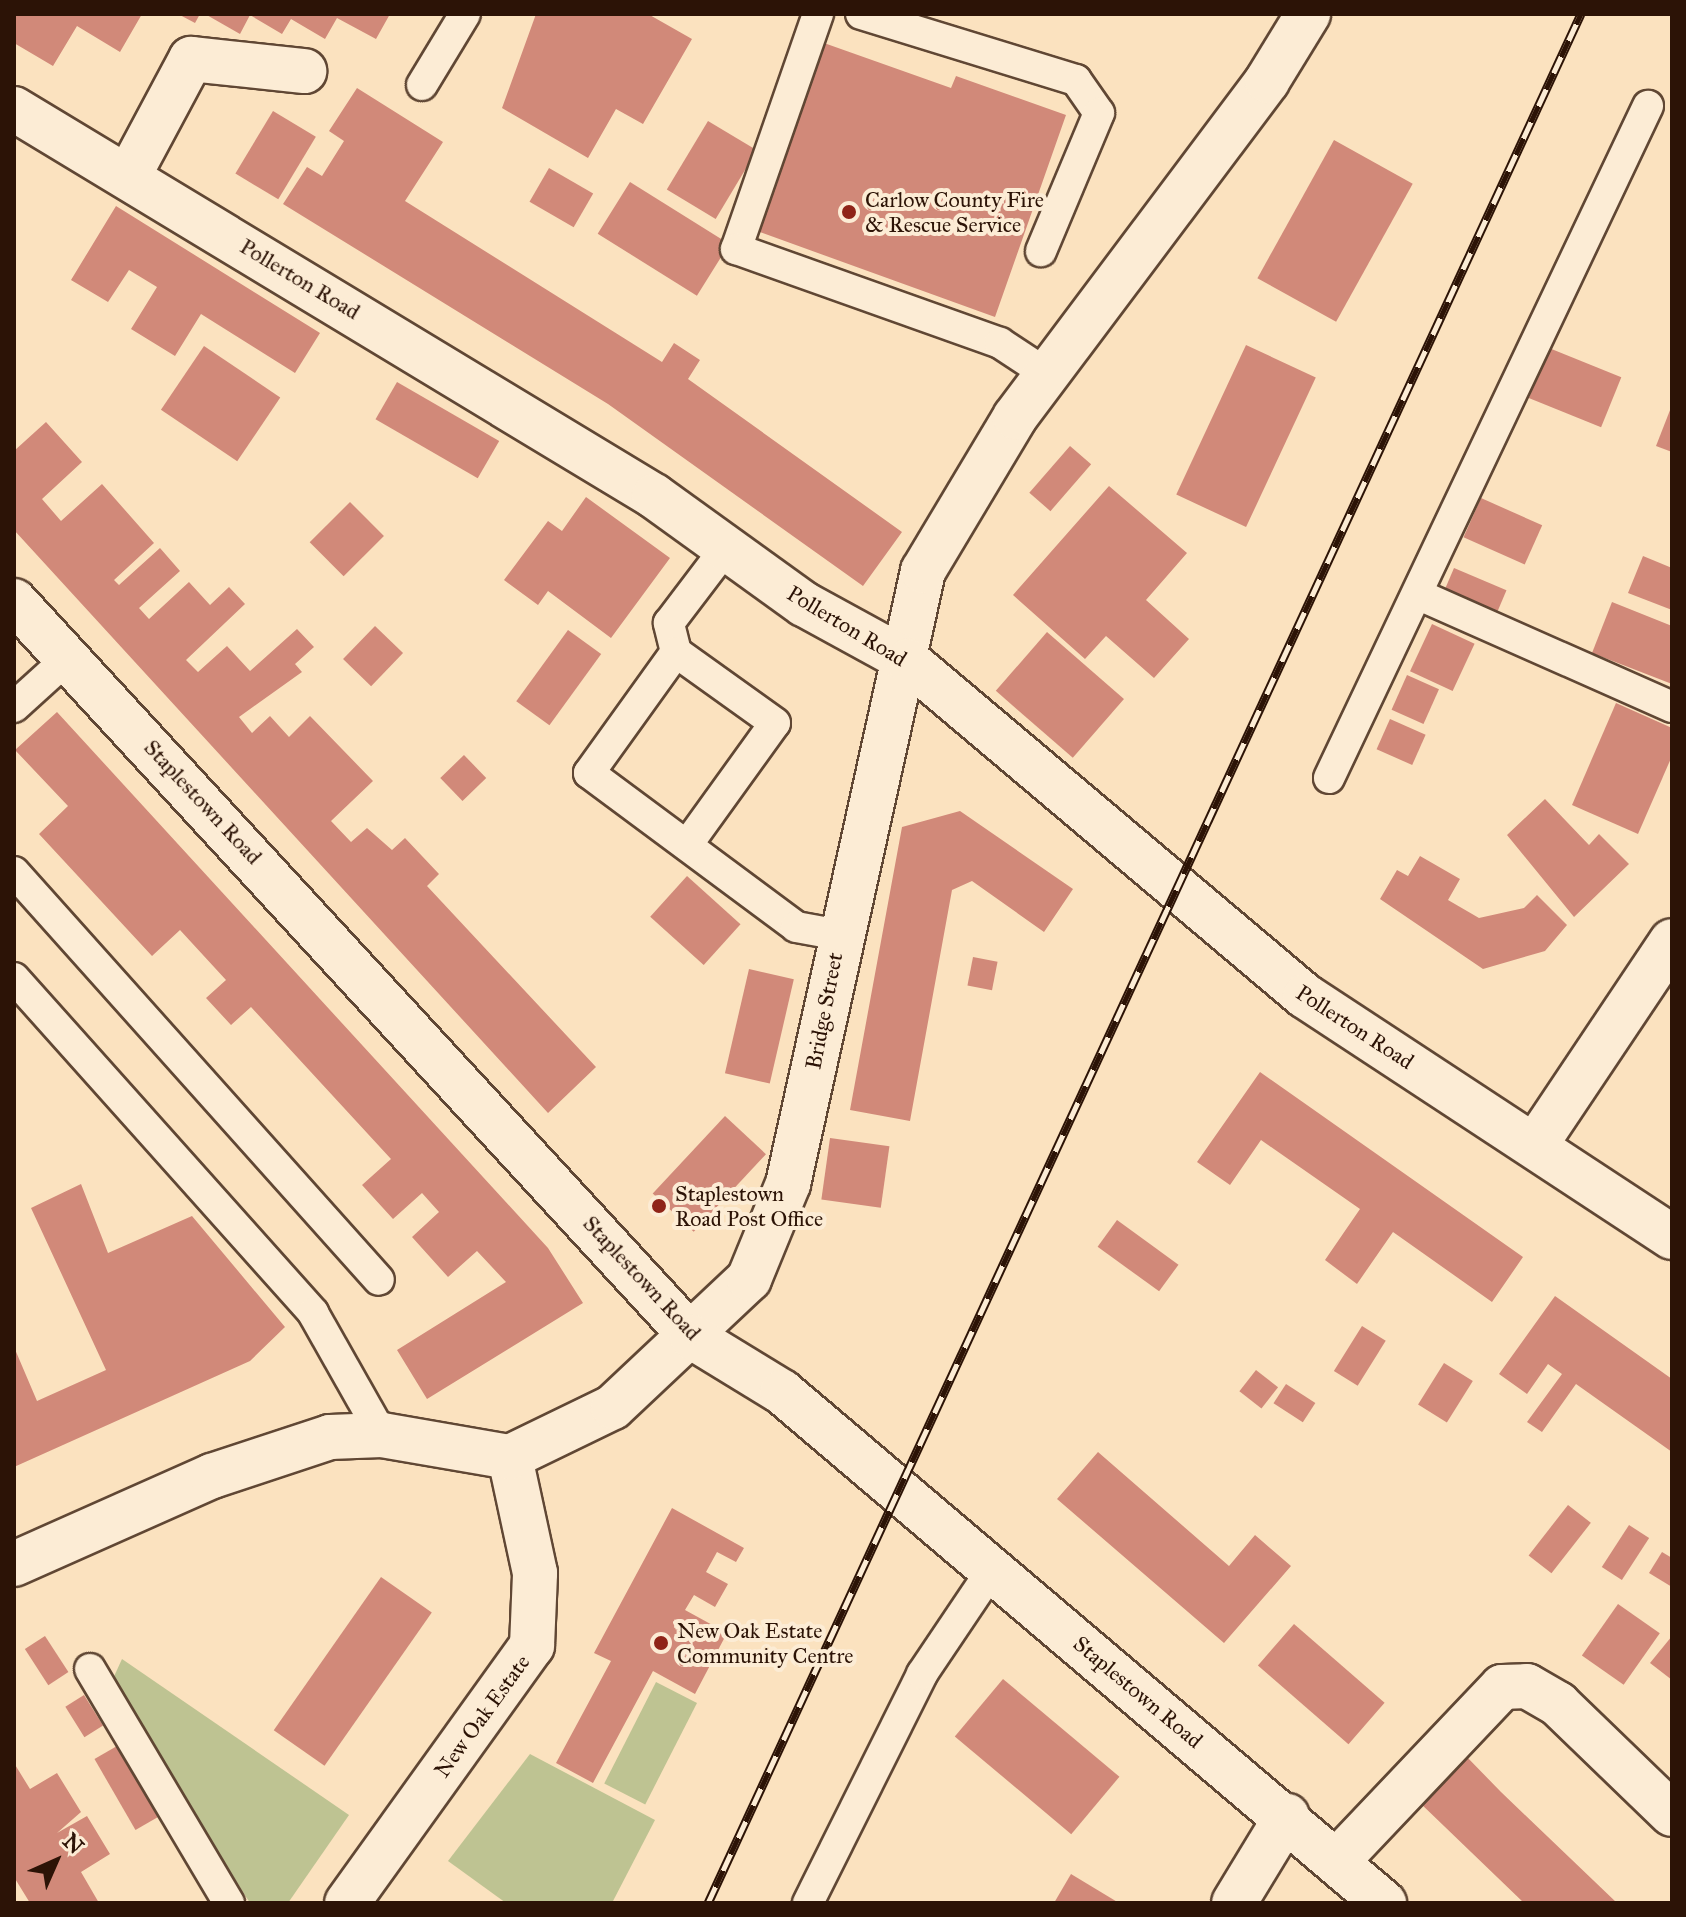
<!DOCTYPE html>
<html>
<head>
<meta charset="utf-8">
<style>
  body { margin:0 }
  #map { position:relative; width:1686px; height:1917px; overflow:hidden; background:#fbe2bf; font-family:"IM FELL Great Primer",serif }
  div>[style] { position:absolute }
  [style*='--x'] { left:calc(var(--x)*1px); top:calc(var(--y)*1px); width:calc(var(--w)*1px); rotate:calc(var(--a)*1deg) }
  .green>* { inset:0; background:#bec392; transform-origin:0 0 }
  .building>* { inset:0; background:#d18979; transform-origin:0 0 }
  .roads { filter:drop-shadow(2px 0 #604734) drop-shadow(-2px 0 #604734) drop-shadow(0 2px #604734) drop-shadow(0 -2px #604734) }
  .service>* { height:30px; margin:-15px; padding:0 15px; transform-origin:15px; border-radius:15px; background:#fcecd5 }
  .minor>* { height:44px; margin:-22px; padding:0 22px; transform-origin:22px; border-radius:22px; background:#fcecd5 }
  .tertiary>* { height:44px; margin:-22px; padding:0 22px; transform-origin:22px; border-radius:22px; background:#fcecd5 }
  .secondary>* { height:44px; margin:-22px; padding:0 22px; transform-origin:22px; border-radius:22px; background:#fcecd5 }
  .rail>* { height:9px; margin-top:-4.5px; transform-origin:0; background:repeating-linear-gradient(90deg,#fcecd5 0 18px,#2c1306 0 36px); box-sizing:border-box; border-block:2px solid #2c1306 }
  .dots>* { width:22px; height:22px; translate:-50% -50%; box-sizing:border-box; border:4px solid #fcecd5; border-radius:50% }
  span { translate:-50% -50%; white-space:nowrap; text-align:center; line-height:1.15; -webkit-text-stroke:8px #fcecd5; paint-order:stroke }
  .poi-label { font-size:22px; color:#2c1306 }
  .left { translate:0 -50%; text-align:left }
  .street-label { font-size:22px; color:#2c1306 }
  .frame { position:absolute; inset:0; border:16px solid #2c1306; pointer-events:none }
  .north { position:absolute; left:16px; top:1821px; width:80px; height:80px; -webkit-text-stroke:6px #fcecd5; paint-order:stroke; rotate:45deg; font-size:22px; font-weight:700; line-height:32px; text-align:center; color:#2c1306 }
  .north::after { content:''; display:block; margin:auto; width:28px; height:36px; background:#2c1306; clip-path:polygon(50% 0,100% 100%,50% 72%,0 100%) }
</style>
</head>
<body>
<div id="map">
  <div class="green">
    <div style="clip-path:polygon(122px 1659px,349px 1815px,288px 1903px,250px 1903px,111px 1683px)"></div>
    <div style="left:656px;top:1682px;width:46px;height:114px;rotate:27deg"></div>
    <div style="clip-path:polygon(530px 1754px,655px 1820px,612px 1903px,506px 1903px,448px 1861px)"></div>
  </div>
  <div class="building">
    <div style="clip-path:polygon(14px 14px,142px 14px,120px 52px,77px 26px,53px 66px,14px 43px)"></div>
    <div style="clip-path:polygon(178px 14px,200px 14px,195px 23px)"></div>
    <div style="clip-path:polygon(205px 14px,390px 14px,376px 39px,337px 18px,325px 39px,291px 19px,282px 34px,250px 15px,240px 34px)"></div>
    <div style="clip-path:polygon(536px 14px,648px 14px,692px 39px,643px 124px,616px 109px,588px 158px,502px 108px)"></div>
    <div style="clip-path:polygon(824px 43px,951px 88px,956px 76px,1066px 115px,995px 317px,757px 231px)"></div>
    <div style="clip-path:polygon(357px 88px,443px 142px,405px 201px,662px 362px,674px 343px,700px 360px,688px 379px,902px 532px,863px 586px,608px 404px,283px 204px,307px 167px,322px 176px,344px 141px,329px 131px)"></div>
    <div style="left:273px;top:111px;width:50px;height:73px;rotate:31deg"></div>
    <div style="left:708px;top:121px;width:57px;height:80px;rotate:31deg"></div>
    <div style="left:1334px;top:140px;width:90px;height:158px;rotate:29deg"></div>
    <div style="left:549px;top:168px;width:51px;height:39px;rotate:30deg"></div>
    <div style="left:630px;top:182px;width:117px;height:61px;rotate:32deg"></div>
    <div style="clip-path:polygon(116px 206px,320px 333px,295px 373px,201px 314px,175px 356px,131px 329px,157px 287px,129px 270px,108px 302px,71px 280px)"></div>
    <div style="left:1246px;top:345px;width:77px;height:165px;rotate:25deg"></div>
    <div style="left:204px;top:346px;width:92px;height:77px;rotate:34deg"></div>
    <div style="left:1549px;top:348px;width:78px;height:54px;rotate:22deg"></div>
    <div style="left:397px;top:382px;width:118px;height:43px;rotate:30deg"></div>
    <div style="clip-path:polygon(1672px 405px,1672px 452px,1656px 446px)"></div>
    <div style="clip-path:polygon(46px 422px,82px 462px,42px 499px,61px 521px,102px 484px,154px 543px,114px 580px,119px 585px,160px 548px,180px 571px,139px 608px,149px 619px,189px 582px,210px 605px,229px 587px,245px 604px,186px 660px,198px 672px,227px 646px,250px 671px,297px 629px,314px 647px,295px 664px,302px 672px,239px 717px,252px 733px,270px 716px,289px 737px,310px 716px,373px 781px,331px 821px,351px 842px,367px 828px,392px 850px,405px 838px,439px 874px,427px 886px,596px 1067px,548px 1113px,14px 530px,14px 451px)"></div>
    <div style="left:1070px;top:446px;width:28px;height:62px;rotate:41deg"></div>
    <div style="clip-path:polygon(1109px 486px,1187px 553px,1146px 600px,1189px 639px,1154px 678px,1106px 636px,1085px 659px,1013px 595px)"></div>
    <div style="clip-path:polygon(586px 497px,670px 558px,611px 638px,548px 591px,538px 605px,504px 580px,548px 521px,562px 531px)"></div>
    <div style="left:1481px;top:498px;width:67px;height:43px;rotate:24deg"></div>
    <div style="left:350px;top:502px;width:48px;height:57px;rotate:45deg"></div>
    <div style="clip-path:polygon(1643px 556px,1672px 568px,1672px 610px,1628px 593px)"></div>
    <div style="left:1454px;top:568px;width:57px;height:30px;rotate:23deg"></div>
    <div style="clip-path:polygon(1612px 602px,1672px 626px,1672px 684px,1592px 653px)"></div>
    <div style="left:1432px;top:624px;width:47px;height:52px;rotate:25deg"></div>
    <div style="left:375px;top:626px;width:39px;height:46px;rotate:44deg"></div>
    <div style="left:568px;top:630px;width:41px;height:88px;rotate:36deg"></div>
    <div style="left:1047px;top:632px;width:102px;height:78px;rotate:41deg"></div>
    <div style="left:1407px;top:675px;width:35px;height:38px;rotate:24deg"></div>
    <div style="clip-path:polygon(1616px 703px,1672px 728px,1672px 756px,1638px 834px,1572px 805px)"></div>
    <div style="clip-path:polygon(57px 712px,548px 1248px,583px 1303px,427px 1399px,397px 1350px,506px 1282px,477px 1251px,448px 1277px,412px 1237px,439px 1212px,422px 1193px,393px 1219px,362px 1185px,391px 1159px,251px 1007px,231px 1025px,206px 998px,226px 980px,180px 930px,152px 956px,39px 834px,68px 806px,15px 750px)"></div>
    <div style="left:1390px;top:719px;width:39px;height:33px;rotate:24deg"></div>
    <div style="left:464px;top:755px;width:32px;height:33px;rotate:46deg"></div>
    <div style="clip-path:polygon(1545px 799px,1589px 845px,1599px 834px,1629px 864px,1574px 917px,1507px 835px)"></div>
    <div style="clip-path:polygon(960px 811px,1073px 889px,1044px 932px,972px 881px,952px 890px,910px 1121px,850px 1110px,902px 827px)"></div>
    <div style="clip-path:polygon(1420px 856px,1460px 879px,1448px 900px,1479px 918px,1524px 908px,1537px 895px,1567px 925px,1545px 951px,1483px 969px,1380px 899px,1397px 870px,1408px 876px)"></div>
    <div style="left:687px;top:876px;width:72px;height:55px;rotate:42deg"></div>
    <div style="left:973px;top:957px;width:25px;height:29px;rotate:11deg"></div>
    <div style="left:749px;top:969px;width:46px;height:107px;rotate:13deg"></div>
    <div style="clip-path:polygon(1260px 1072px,1523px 1257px,1492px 1302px,1393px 1232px,1357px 1284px,1325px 1260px,1360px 1209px,1261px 1140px,1230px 1185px,1197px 1162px)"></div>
    <div style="left:725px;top:1116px;width:56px;height:106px;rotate:43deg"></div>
    <div style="left:830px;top:1138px;width:60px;height:62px;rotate:8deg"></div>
    <div style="clip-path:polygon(81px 1184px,108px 1253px,192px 1216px,285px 1327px,250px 1361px,14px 1467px,14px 1347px,37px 1401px,106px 1370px,31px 1208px)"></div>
    <div style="left:1117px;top:1220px;width:76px;height:33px;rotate:36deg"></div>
    <div style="clip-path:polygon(1555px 1296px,1672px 1379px,1672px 1452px,1576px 1384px,1542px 1432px,1527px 1422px,1562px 1374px,1548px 1364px,1527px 1394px,1499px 1374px)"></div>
    <div style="left:1362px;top:1326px;width:28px;height:53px;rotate:32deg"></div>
    <div style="left:1444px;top:1363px;width:34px;height:49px;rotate:32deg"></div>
    <div style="left:1256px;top:1370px;width:28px;height:27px;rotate:38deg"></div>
    <div style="left:1286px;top:1384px;width:35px;height:23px;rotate:33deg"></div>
    <div style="clip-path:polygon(1098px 1452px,1229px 1566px,1255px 1535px,1291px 1566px,1224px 1643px,1057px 1499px)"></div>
    <div style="left:1568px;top:1505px;width:29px;height:64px;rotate:38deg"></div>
    <div style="clip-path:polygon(672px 1508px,744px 1548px,736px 1562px,717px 1552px,706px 1572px,728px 1584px,715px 1607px,694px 1595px,685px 1610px,727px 1633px,695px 1694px,653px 1671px,593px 1783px,556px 1763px,611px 1661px,594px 1653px)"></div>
    <div style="left:1629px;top:1525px;width:24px;height:50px;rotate:33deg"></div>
    <div style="clip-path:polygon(1662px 1552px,1672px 1558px,1672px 1587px,1649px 1573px)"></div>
    <div style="left:381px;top:1577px;width:62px;height:187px;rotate:35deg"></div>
    <div style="left:1618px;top:1604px;width:51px;height:63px;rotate:35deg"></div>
    <div style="left:1294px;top:1624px;width:120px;height:55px;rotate:41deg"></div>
    <div style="left:45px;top:1636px;width:43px;height:24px;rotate:57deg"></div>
    <div style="clip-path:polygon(1672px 1636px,1672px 1680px,1650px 1663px)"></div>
    <div style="left:1003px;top:1679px;width:152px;height:75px;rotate:40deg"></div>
    <div style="left:84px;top:1695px;width:36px;height:22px;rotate:58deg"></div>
    <div style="left:117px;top:1746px;width:82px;height:26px;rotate:60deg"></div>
    <div style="clip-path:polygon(1464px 1754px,1501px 1792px,1617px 1903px,1524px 1903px,1418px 1801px)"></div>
    <div style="clip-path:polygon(14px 1763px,30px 1789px,57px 1773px,81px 1812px,57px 1833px,87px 1816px,110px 1854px,81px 1872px,99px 1903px,30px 1903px,14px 1877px)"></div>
    <div style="clip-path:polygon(1071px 1874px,1119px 1903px,1054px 1903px)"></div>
  </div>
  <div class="roads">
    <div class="service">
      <div style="--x:818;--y:14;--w:249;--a:109.2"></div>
      <div style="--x:736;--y:249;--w:280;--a:19.6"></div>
      <div style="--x:1000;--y:343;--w:56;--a:33.4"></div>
      <div style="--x:861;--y:14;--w:225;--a:17.1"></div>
      <div style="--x:1076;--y:80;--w:40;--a:55.1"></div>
      <div style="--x:1099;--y:113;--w:150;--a:112.8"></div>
      <div style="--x:422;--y:85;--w:83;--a:-58.8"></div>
      <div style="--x:1417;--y:594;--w:279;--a:23.9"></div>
      <div style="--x:676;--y:652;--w:30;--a:-104"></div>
      <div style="--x:669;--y:623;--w:94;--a:-52.8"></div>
      <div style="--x:14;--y:707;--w:73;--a:-42.2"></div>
      <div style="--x:1329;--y:778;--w:744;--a:-64.61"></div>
      <div style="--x:687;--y:845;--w:150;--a:-54.2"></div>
      <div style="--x:775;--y:723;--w:122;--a:-144.4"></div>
      <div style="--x:676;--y:652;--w:149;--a:125.7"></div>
      <div style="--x:589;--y:773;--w:258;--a:36.6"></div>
      <div style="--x:796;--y:927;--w:45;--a:10.3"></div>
      <div style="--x:14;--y:872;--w:547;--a:48.18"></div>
      <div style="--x:14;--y:978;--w:449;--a:48.2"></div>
      <div style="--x:313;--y:1313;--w:140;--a:60.5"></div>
      <div style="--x:90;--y:1669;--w:272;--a:59.3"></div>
      <div style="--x:808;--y:1903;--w:256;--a:-63.5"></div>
      <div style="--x:922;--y:1674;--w:125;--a:-56.1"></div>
    </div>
    <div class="minor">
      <div style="--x:128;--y:177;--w:134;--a:-61.9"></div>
      <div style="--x:191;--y:59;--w:114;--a:6.1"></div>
      <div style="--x:1536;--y:1144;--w:244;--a:-56.2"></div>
      <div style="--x:1337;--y:1861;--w:240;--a:-46.5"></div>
      <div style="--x:1502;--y:1687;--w:25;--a:-2"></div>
      <div style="--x:1527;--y:1686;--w:36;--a:30"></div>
      <div style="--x:1558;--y:1704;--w:158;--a:44"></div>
      <div style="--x:347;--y:1903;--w:317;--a:-54.3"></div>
      <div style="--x:532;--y:1646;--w:73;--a:-87.6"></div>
      <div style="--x:535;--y:1573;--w:119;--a:-102.2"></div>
      <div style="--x:1234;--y:1903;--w:102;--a:-58.7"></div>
    </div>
    <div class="tertiary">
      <div style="--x:14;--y:1564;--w:217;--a:-24"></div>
      <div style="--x:212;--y:1476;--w:124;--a:-18.3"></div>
      <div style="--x:330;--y:1437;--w:52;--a:-2.2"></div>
      <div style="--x:382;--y:1435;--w:130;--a:9.8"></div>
      <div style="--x:510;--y:1457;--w:114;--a:-25.9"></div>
      <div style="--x:613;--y:1407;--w:187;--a:-43.3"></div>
      <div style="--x:749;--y:1279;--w:103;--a:-67.7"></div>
      <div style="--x:788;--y:1184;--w:628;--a:-77.58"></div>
      <div style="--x:923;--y:571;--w:179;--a:-59.1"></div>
      <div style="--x:1015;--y:417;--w:420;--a:-53.1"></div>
      <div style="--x:1267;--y:81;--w:79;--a:-58.5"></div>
    </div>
    <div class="secondary">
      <div style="--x:14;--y:109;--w:748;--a:31.16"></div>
      <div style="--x:654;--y:496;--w:185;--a:35.8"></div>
      <div style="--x:804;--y:604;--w:119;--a:28.7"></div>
      <div style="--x:908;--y:661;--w:519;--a:40.16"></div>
      <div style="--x:1305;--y:996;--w:439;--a:33.3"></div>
      <div style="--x:14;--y:601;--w:1001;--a:47.35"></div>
      <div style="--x:692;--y:1337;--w:105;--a:31.4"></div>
      <div style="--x:782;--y:1392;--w:790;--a:40.33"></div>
    </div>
  </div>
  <div class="rail">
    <div style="--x:708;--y:1903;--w:2081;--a:-65.2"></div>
  </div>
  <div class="dots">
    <div style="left:849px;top:212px;background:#8f2418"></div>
    <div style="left:659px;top:1206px;background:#8f2418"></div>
    <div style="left:661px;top:1643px;background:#8f2418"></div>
  </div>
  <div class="poi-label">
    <span class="left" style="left:865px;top:212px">Carlow County Fire<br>&amp; Rescue Service</span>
    <span class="left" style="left:675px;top:1206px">Staplestown<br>Road Post Office</span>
    <span class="left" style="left:677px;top:1643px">New Oak Estate<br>Community Centre</span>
  </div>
  <div class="street-label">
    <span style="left:300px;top:279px;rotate:31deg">Pollerton Road</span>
    <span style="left:847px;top:626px;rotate:31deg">Pollerton Road</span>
    <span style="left:203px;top:802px;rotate:47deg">Staplestown Road</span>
    <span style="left:824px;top:1011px;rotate:-79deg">Bridge Street</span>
    <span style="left:1355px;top:1027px;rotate:33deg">Pollerton Road</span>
    <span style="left:642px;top:1278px;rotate:47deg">Staplestown Road</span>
    <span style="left:1138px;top:1692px;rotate:40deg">Staplestown Road</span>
    <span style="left:482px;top:1716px;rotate:-54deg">New Oak Estate</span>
  </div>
  <div class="frame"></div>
  <div class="north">N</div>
</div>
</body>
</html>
